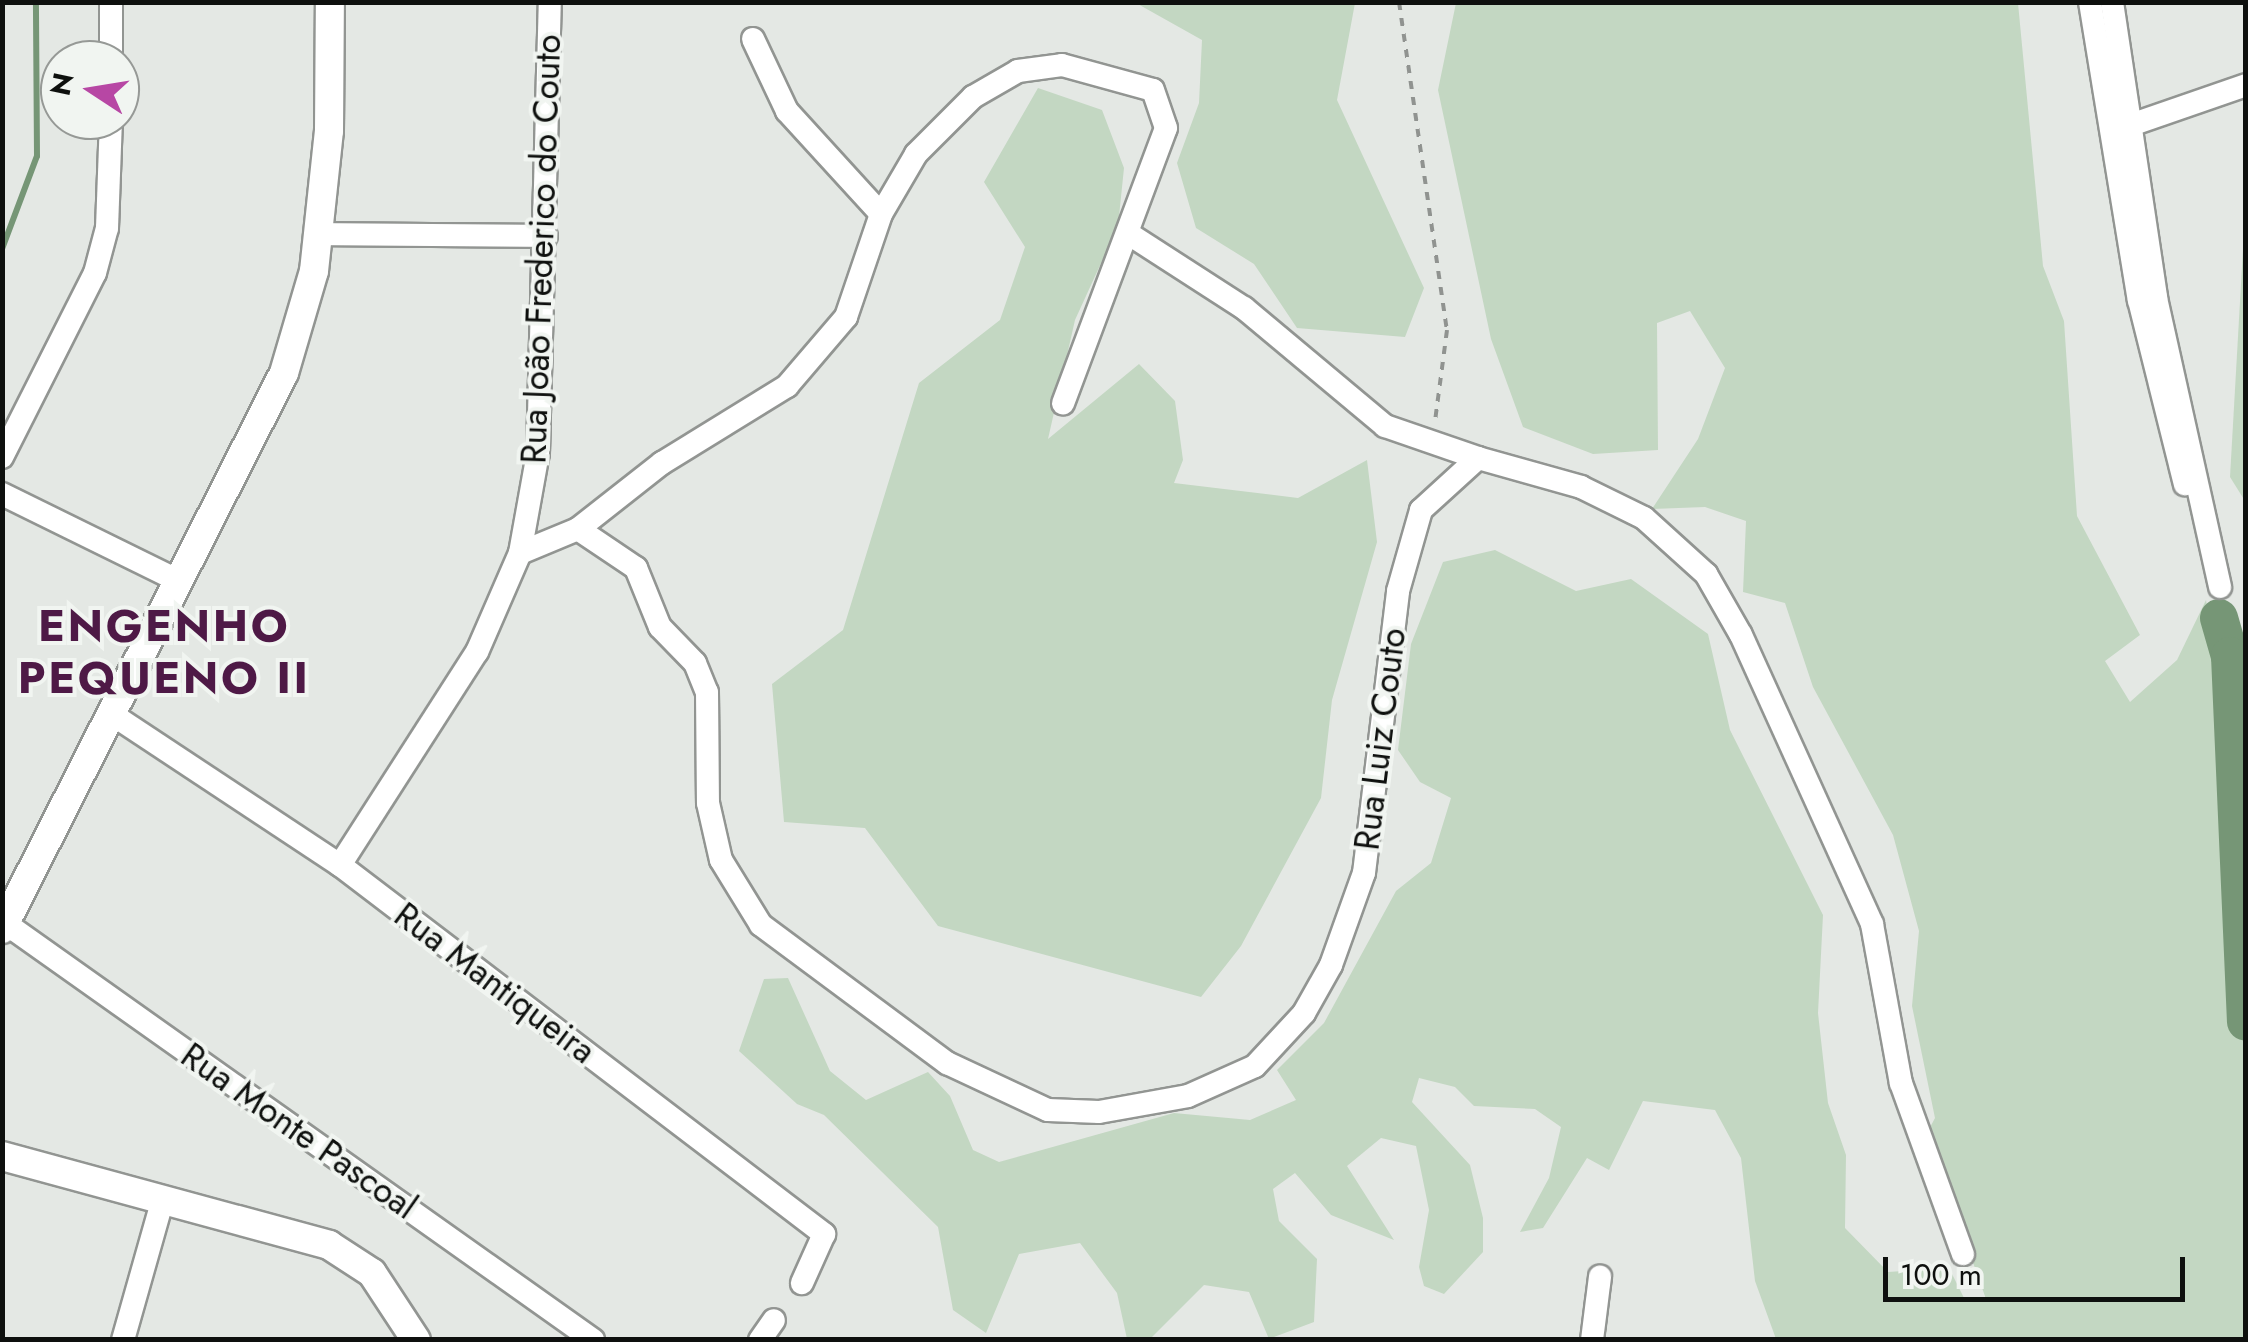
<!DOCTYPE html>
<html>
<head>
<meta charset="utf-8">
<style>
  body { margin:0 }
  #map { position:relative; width:2248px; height:1342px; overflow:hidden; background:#e4e8e4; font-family:Jost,sans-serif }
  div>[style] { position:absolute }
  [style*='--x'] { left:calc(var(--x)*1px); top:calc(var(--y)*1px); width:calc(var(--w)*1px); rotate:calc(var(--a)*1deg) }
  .green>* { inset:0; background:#c3d7c2 }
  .stream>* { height:6px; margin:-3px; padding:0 3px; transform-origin:3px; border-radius:3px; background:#769676 }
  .river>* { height:38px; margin:-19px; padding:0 19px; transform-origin:19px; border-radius:19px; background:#769676 }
  .path>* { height:4px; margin-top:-2px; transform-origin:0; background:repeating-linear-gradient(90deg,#909390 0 8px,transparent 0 16px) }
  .roads { filter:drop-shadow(2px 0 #929592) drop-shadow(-2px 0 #929592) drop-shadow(0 2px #929592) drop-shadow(0 -2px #929592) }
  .minor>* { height:22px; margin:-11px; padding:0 11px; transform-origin:11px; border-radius:11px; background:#fff }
  .tertiary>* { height:28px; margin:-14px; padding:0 14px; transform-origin:14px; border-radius:14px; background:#fff }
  span { translate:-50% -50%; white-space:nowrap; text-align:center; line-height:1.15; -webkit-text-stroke:8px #f1f5f1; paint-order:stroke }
  .street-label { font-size:35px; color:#0e100e }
  .district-label { font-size:45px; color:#4e1946; font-weight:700; letter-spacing:2.5px }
  .frame { position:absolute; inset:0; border:5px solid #0e100e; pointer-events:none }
  .north { position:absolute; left:40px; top:40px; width:100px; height:100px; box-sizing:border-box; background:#f1f5f1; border:2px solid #969996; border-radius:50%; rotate:282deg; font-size:28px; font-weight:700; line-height:40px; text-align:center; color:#0e100e }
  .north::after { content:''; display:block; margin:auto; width:35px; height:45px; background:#b747a4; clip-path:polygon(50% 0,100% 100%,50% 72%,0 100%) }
  .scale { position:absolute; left:1883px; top:1257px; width:302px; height:45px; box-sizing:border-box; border:5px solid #0e100e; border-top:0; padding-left:12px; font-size:30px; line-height:35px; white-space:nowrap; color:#0e100e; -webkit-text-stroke:8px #f1f5f1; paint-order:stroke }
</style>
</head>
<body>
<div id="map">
  <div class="green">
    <div style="clip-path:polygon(1136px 3px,1355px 3px,1337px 100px,1424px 288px,1405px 337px,1297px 328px,1254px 264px,1196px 228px,1177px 163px,1199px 103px,1202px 40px)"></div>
    <div style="clip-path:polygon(1456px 3px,2018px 3px,2043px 266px,2064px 321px,2077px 516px,2140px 635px,2105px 661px,2130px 702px,2177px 660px,2206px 600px,2228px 726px,2245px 751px,2245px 1339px,1776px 1339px,1755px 1281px,1741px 1158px,1715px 1110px,1643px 1101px,1609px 1170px,1587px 1158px,1543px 1228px,1520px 1232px,1549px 1178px,1561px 1127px,1535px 1109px,1474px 1106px,1455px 1087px,1419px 1078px,1412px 1102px,1470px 1165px,1483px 1218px,1483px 1252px,1444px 1294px,1424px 1286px,1419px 1267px,1429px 1210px,1416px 1146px,1381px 1138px,1347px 1166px,1394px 1240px,1331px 1215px,1295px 1173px,1273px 1189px,1279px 1221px,1317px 1259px,1314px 1322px,1269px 1339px,1249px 1292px,1204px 1285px,1150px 1339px,1127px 1339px,1117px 1293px,1080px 1243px,1019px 1254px,986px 1333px,953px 1310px,938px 1227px,824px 1115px,797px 1104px,739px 1051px,764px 979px,788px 978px,830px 1071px,866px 1100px,928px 1072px,950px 1096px,973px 1150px,999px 1162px,1174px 1113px,1250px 1120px,1296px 1100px,1277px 1070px,1324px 1023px,1396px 891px,1431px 863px,1451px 798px,1420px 782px,1398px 750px,1411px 644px,1443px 562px,1495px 550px,1576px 591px,1631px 579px,1708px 634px,1730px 730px,1823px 915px,1818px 1013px,1828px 1103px,1846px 1155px,1845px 1228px,1888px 1272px,1949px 1268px,1966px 1302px,1986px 1299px,1927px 1133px,1935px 1118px,1912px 1006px,1919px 931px,1893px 835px,1813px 687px,1785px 603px,1743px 592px,1746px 521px,1705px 507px,1652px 509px,1698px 439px,1725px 368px,1690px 311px,1657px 323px,1658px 450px,1593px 454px,1523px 427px,1491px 339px,1438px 90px)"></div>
    <div style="clip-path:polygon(1038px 88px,1102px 110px,1124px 168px,1118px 226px,1075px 320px,1048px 439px,1139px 364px,1175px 401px,1183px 460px,1174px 483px,1298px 498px,1367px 460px,1377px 542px,1332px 700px,1321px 798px,1241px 946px,1201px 997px,938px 926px,865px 828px,784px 822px,772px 684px,843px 630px,919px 383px,1000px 320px,1025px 247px,984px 182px)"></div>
    <div style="clip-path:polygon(2245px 214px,2245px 501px,2230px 477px)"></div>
  </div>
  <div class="stream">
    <div style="--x:2;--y:249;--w:99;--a:-69.4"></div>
    <div style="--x:37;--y:156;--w:154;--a:-90.4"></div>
  </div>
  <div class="river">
    <div style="--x:2219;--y:618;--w:40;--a:74"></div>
    <div style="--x:2230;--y:656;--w:366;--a:87.5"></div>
  </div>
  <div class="path">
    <div style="--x:1399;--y:2;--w:331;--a:81.7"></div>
    <div style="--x:1447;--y:330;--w:92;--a:97.5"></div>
  </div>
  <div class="roads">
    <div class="minor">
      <div style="--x:2090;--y:2;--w:302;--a:80.7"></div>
      <div style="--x:2139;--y:300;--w:190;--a:76"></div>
      <div style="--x:2112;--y:2;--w:299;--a:81.5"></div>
      <div style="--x:2156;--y:298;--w:296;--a:77.5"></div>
      <div style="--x:753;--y:39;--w:80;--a:64.7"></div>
      <div style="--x:787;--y:111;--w:139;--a:47.6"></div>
      <div style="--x:111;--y:60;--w:58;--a:-90"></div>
      <div style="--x:2119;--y:129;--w:134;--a:-19.1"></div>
      <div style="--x:318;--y:234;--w:228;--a:0.5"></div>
      <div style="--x:1129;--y:234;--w:137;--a:32.8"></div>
      <div style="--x:1244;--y:308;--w:184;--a:39.9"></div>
      <div style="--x:1385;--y:426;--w:98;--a:19"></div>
      <div style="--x:2;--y:457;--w:206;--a:-63.2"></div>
      <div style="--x:95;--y:273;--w:47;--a:-75.1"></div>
      <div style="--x:107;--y:228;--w:108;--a:-87.9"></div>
      <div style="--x:2;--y:494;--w:199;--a:26.2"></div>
      <div style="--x:578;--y:529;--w:70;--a:33.9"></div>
      <div style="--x:636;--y:568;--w:64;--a:67.9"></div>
      <div style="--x:660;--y:627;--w:50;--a:45.8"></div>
      <div style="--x:695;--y:663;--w:31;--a:68"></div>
      <div style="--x:707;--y:692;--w:111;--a:89.5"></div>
      <div style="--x:708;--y:803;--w:58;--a:77.2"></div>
      <div style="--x:721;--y:860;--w:76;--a:58.4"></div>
      <div style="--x:761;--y:925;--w:232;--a:36.6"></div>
      <div style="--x:947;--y:1063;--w:111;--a:25"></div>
      <div style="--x:1048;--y:1110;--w:51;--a:2.2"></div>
      <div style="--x:1099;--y:1112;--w:90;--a:-10.2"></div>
      <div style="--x:1188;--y:1096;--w:73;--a:-24.1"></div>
      <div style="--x:1255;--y:1066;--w:72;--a:-47.2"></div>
      <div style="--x:1304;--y:1013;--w:55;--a:-60.6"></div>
      <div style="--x:1331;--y:965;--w:98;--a:-70.3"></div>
      <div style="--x:1364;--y:873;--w:284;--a:-83.1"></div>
      <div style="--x:1398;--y:591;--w:84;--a:-74.1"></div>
      <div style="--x:1421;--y:510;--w:77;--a:-42.4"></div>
      <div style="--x:1478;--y:458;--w:107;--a:15.7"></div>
      <div style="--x:1581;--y:487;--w:70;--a:26.2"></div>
      <div style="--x:1644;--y:518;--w:84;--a:42.1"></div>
      <div style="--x:1706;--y:574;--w:70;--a:60.2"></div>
      <div style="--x:1741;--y:635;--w:317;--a:65.6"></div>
      <div style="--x:1872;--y:924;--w:162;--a:79.7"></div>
      <div style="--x:1901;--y:1083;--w:182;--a:70.1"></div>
      <div style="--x:520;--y:553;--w:63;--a:-22.5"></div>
      <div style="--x:578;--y:529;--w:107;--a:-38.2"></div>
      <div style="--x:662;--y:463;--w:147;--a:-31.6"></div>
      <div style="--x:787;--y:386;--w:91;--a:-49.5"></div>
      <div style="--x:846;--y:317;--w:109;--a:-71.2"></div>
      <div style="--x:881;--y:214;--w:69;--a:-59.7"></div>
      <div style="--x:916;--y:154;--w:81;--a:-45"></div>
      <div style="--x:973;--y:97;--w:52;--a:-30"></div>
      <div style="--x:1018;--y:71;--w:44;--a:-7.8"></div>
      <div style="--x:1062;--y:65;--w:94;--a:15.4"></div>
      <div style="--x:1153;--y:90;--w:40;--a:71.1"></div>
      <div style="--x:1166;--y:128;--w:294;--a:110.5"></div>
      <div style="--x:113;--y:715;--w:272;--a:33.5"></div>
      <div style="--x:340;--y:865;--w:609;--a:37.32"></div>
      <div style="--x:824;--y:1234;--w:54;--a:114.2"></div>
      <div style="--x:340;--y:865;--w:253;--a:-57.3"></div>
      <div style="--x:477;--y:652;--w:108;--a:-66.5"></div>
      <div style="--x:520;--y:553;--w:102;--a:-79.8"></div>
      <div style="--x:538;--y:453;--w:451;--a:-88.5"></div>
      <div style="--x:5;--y:923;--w:721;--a:35.34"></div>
      <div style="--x:123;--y:1340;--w:139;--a:-74.2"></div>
      <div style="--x:760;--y:1340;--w:24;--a:-55"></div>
      <div style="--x:1592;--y:1340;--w:64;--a:-82.8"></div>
    </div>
    <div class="tertiary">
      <div style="--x:2;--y:929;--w:623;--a:-63.11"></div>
      <div style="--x:284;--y:373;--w:106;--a:-73.6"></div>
      <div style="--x:314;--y:271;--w:141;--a:-83.9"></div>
      <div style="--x:329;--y:131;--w:129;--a:-89.6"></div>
      <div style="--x:2;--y:1156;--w:339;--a:15.2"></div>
      <div style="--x:329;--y:1245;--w:51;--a:33.1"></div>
      <div style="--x:372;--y:1273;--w:80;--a:56.7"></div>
    </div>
  </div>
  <div class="street-label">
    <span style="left:541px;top:249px;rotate:-88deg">Rua João Frederico do Couto</span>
    <span style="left:1380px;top:739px;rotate:-83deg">Rua Luiz Couto</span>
    <span style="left:495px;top:983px;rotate:37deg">Rua Mantiqueira</span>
    <span style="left:299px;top:1131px;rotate:35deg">Rua Monte Pascoal</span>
  </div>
  <div class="district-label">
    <span style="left:164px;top:652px">ENGENHO<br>PEQUENO II</span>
  </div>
  <div class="frame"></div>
  <div class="north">N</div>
  <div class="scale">100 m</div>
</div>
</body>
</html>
